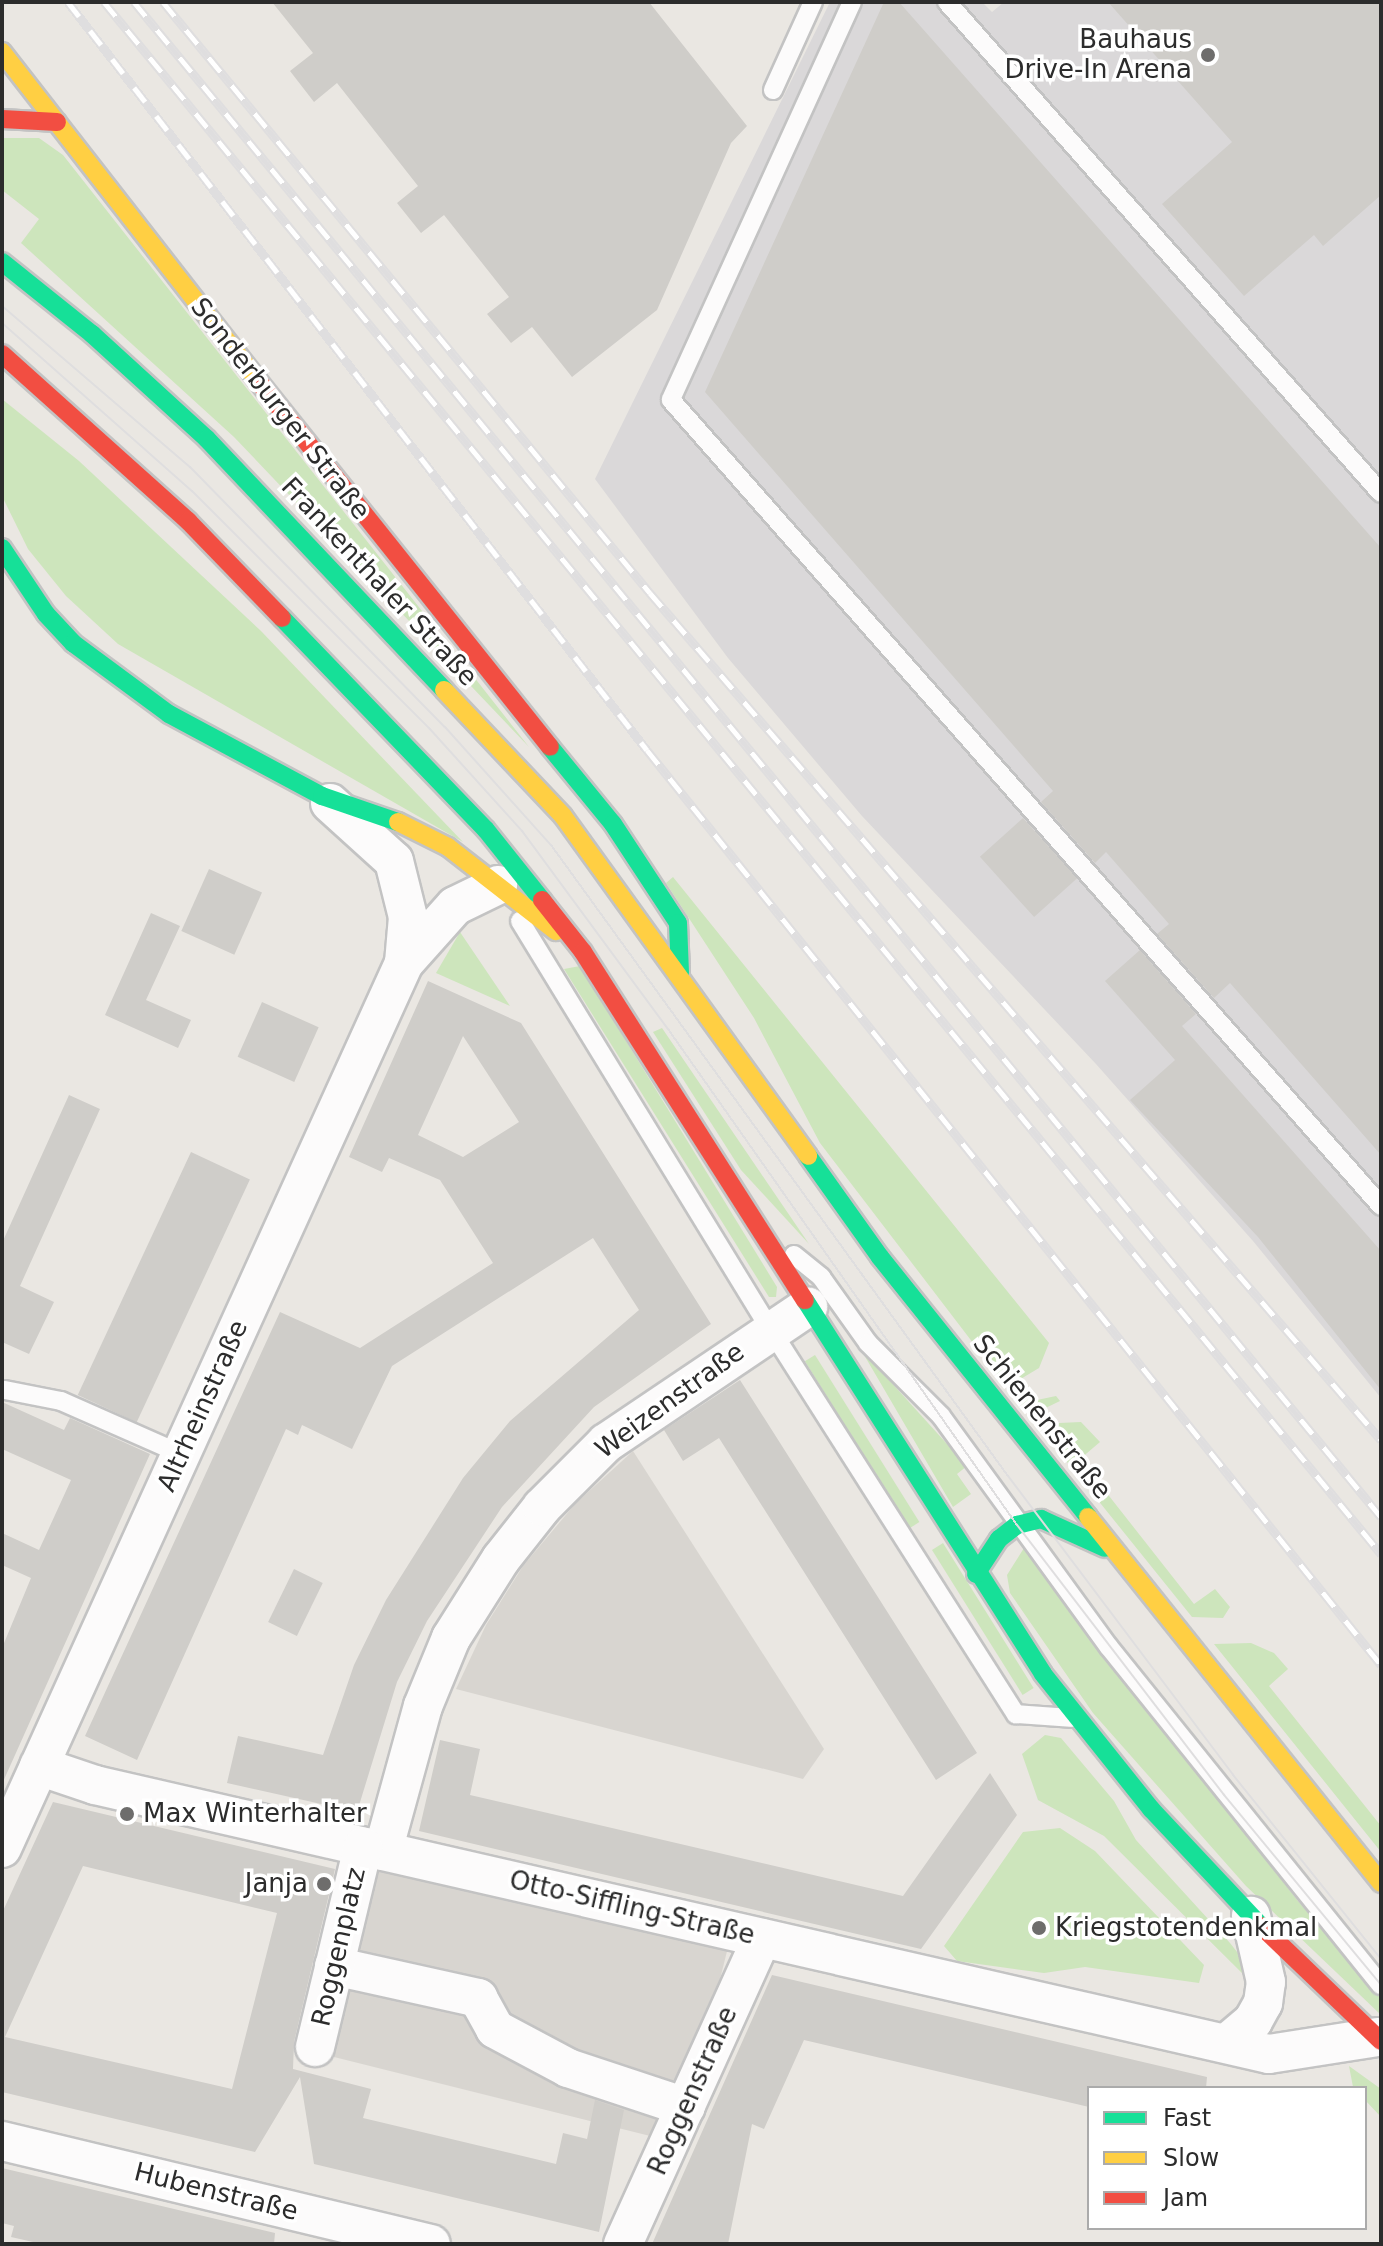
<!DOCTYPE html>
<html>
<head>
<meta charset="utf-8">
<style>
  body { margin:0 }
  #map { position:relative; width:1383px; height:2246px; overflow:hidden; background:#eae7e2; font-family:"DejaVu Sans",sans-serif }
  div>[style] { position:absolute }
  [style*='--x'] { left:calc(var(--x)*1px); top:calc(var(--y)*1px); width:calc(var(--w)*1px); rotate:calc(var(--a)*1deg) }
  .industrial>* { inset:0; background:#dad8d9 }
  .green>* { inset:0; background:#cde5bc; transform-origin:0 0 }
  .plaza>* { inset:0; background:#d8d5d0; transform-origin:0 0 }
  .building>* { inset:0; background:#cfcdc9; transform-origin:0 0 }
  .roads { filter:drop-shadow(2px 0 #c3c3c3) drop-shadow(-2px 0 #c3c3c3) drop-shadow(0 2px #c3c3c3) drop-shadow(0 -2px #c3c3c3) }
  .lane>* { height:18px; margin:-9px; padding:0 9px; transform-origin:9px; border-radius:9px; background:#fcfbfb }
  .street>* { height:38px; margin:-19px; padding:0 19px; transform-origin:19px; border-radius:19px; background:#fcfbfb }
  .fast>* { height:18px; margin:-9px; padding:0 9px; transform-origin:9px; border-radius:9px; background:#16e098 }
  .slow>* { height:18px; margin:-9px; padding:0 9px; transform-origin:9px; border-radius:9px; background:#ffcf43 }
  .jam>* { height:18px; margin:-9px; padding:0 9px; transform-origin:9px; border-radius:9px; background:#f24e42 }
  .tram>* { height:2px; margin:-1px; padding:0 1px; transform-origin:1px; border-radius:1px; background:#dfdedf }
  .rail>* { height:9px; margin-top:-4.5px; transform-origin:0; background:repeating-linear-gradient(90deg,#fff 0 18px,#dfdedf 0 36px); box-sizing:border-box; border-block:2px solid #dfdedf }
  .dots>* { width:22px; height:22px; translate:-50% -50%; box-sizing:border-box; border:4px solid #fff; border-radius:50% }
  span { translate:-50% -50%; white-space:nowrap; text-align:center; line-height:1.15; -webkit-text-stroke:7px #fff; paint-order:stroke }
  .poi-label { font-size:26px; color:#2c2c2c }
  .right { translate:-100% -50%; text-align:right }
  .left { translate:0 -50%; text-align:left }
  .street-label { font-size:26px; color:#2c2c2c }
  .frame { position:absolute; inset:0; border:4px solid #2c2c2c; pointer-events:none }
  .legend { position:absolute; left:1087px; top:2086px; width:280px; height:144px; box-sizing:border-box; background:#fff; border:2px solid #ababab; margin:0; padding:10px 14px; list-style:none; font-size:24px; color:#2c2c2c }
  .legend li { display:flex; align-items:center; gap:16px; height:40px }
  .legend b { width:40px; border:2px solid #ababab }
</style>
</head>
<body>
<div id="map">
  <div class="industrial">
    <div style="clip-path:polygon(830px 2px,982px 2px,992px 12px,1004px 2px,1381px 2px,1381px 1398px,1253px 1241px,1096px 1064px,862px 816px,728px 658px,595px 479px)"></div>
  </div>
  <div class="green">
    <div style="clip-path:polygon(2px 138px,39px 138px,63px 155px,529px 747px,234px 437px,21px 243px,39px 219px,2px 190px)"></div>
    <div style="clip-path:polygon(2px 399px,79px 461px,261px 631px,463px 842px,118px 644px,66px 596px,28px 549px,2px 496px)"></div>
    <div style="clip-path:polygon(673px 877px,1049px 1343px,1039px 1368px,1019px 1380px,1037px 1400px,1056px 1396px,1060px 1401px,1029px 1416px,820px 1143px,754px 1018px,666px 883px)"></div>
    <div style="clip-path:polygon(460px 932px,510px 1006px,436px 973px)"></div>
    <div style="clip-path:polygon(580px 966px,777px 1287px,776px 1297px,769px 1297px,564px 969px)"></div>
    <div style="clip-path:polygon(662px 1028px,809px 1244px,741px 1170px,653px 1032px)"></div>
    <div style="clip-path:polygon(860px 1348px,967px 1466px,957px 1474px,971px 1494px,953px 1507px)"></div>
    <div style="left:815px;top:1355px;width:197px;height:12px;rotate:58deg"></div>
    <div style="clip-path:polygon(1081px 1422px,1100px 1442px,1080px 1459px,1194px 1604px,1215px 1589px,1230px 1607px,1223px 1618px,1192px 1617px,1043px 1432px,1059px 1423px)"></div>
    <div style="left:943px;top:1543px;width:171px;height:13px;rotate:58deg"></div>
    <div style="clip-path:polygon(1024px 1548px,1298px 1901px,1381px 1998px,1381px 2015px,1246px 1886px,1093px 1713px,1010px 1593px,1007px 1575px)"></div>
    <div style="clip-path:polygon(1251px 1643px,1274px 1653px,1288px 1669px,1269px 1686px,1381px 1826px,1381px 1852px,1214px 1644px)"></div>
    <div style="clip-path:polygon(1045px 1735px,1061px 1738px,1114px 1801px,1136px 1840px,1230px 1943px,1245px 1962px,1246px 1977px,1104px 1836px,1038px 1800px,1022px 1754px)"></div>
    <div style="clip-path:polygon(1060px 1828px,1095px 1851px,1204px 1965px,1199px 1983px,1085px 1967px,1044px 1973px,957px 1961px,944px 1946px,1023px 1832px)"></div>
    <div style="clip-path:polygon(1349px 2066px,1381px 2089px,1381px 2117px,1365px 2100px,1365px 2088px,1353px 2087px)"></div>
  </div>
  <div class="plaza">
    <div style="clip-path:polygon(633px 1451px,824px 1749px,803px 1779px,456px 1689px,486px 1625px,523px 1566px,575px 1504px)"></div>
    <div style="left:370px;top:1862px;width:368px;height:198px;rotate:14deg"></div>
  </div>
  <div class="building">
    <div style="clip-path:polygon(272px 2px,649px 2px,747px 126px,731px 143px,657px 310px,572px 377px,532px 327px,511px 343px,487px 314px,509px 297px,444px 215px,421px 233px,397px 203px,418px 186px,337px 83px,314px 102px,290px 71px,313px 53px)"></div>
    <div style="clip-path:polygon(884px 2px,899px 2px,1381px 548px,1381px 1155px,1230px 983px,1214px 998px,1157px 934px,1169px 924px,1106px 852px,1095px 863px,1041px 802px,1053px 791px,705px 392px)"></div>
    <div style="clip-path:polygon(1108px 2px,1381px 2px,1381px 195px,1323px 246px,1314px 235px,1244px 296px,1162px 204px,1232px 142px)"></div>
    <div style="left:1023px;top:818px;width:81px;height:58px;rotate:48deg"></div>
    <div style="left:209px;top:869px;width:58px;height:68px;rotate:24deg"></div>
    <div style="clip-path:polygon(151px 913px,180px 926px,146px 1000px,191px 1020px,178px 1048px,105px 1015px)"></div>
    <div style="clip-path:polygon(1140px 950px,1196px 1014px,1182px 1026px,1381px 1251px,1381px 1390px,1258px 1237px,1130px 1100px,1175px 1060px,1105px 981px)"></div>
    <div style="clip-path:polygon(evenodd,428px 981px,521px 1023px,711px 1324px,594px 1407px,502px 1507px,427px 1621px,397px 1682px,357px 1812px,227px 1783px,238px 1736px,323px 1755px,354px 1665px,386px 1600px,463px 1478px,510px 1421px,639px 1310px,593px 1238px,392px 1366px,352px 1449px,302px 1425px,298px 1435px,286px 1429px,137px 1760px,85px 1736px,280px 1312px,360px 1348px,493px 1263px,440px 1180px,389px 1158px,382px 1172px,349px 1157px,428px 981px,463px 1036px,519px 1122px,463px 1157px,418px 1135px,463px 1036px)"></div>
    <div style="left:262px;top:1002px;width:62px;height:60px;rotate:24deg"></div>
    <div style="clip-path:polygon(69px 1095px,100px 1109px,20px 1286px,54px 1302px,29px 1354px,2px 1342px,2px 1243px)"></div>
    <div style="left:191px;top:1152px;width:65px;height:268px;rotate:25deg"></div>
    <div style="clip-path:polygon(740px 1380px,977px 1753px,936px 1780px,719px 1438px,683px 1461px,664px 1430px)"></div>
    <div style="clip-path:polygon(2px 1402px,64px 1430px,70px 1418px,150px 1454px,2px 1784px,2px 1648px,31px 1578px,2px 1565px,2px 1533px,39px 1550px,71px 1480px,2px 1449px)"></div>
    <div style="left:294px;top:1569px;width:32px;height:59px;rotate:26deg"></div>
    <div style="clip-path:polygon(440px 1740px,480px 1749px,470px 1795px,903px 1896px,990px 1773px,1017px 1815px,921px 1949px,419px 1831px)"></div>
    <div style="clip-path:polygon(evenodd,53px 1802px,335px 1869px,294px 2042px,293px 2069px,371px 2089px,363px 2118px,556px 2164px,563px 2133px,587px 2139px,595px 2100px,624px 2110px,599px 2232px,314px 2164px,300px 2077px,255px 2152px,2px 2092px,2px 1913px,53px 1802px,83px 1866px,277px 1913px,232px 2089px,5px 2037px,83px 1866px)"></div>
    <div style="clip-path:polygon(772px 1975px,1207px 2077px,1206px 2088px,1089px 2088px,1089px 2107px,804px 2040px,764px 2129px,752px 2124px,728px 2244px,652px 2244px)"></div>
    <div style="clip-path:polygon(2px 2168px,275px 2233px,274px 2244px,42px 2244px,11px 2237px,14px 2226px,2px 2223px)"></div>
  </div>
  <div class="roads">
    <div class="lane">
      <div style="--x:852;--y:2;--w:437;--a:114.5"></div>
      <div style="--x:671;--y:400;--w:1074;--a:48.62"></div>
      <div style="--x:947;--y:2;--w:655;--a:48.53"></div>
      <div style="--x:773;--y:90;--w:97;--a:-65.6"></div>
      <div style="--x:520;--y:921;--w:480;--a:58.5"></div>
      <div style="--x:771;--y:1330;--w:456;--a:57.5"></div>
      <div style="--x:1016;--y:1714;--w:56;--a:4.1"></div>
      <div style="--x:794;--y:1255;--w:35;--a:39"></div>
      <div style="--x:821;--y:1277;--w:81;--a:54.5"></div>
      <div style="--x:868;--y:1343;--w:103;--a:45"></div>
      <div style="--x:941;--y:1416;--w:286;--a:54"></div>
      <div style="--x:1109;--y:1647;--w:434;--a:51.2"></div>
      <div style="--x:5;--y:1390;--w:57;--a:11.1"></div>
      <div style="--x:61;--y:1401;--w:131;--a:23.8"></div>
    </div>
    <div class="street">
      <div style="--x:330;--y:803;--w:86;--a:42.2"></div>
      <div style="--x:394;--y:861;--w:58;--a:76"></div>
      <div style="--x:408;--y:917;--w:46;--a:95"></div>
      <div style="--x:39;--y:1766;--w:59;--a:18.7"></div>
      <div style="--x:95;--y:1785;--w:1204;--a:12.91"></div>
      <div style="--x:1269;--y:2054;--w:110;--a:-8.9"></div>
      <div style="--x:2;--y:1848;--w:972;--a:-65.57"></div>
      <div style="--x:404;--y:963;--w:76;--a:-48.2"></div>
      <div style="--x:455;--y:906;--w:48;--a:-26"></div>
      <div style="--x:383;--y:1851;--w:150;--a:-74.6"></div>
      <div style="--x:423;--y:1706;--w:74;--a:-67.6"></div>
      <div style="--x:451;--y:1638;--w:93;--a:-57.7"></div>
      <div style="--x:501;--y:1559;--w:66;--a:-51.7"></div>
      <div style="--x:542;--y:1507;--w:91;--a:-45"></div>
      <div style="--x:606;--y:1443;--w:244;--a:-34"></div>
      <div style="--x:334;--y:1966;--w:148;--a:12.5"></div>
      <div style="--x:478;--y:1998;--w:35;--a:61"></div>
      <div style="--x:495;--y:2029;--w:83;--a:28.1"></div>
      <div style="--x:568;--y:2068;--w:124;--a:18.3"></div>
      <div style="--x:1227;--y:2043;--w:34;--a:-40"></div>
      <div style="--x:1253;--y:2021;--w:21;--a:-61"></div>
      <div style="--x:1263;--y:2003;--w:21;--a:-82"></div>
      <div style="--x:1266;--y:1982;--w:68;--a:-102.8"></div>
      <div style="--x:315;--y:2047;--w:206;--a:-76.5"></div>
      <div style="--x:2;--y:2141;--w:441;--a:13.5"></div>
      <div style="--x:623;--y:2244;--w:336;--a:-65.6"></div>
    </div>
    <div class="fast">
      <div style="--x:2;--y:262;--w:115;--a:38.7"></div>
      <div style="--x:92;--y:334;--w:156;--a:42.4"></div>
      <div style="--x:207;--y:439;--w:345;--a:46.6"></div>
      <div style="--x:2;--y:548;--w:79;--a:56.3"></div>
      <div style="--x:46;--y:614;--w:40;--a:47"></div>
      <div style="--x:73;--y:643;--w:119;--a:36.5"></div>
      <div style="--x:169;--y:714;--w:174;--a:28.2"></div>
      <div style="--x:322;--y:796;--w:80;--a:18.9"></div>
      <div style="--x:282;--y:618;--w:294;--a:46.1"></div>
      <div style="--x:486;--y:830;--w:90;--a:51.3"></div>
      <div style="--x:550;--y:747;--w:99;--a:50.7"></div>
      <div style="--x:613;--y:824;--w:118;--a:56.7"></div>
      <div style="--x:678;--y:923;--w:50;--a:87.7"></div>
      <div style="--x:808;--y:1156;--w:124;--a:54.5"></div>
      <div style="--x:880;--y:1257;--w:333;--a:51.3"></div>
      <div style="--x:805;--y:1300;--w:443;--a:57.5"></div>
      <div style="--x:1043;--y:1674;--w:173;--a:51.3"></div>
      <div style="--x:1151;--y:1809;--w:161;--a:46.8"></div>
      <div style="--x:976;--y:1574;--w:42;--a:-56.7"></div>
      <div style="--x:999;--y:1539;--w:23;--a:-38"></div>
      <div style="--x:1017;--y:1525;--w:25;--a:-14"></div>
      <div style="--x:1041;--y:1519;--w:70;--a:24.4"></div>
    </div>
    <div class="slow">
      <div style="--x:2;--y:52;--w:417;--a:52.1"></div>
      <div style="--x:444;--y:690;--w:173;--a:46.6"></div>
      <div style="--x:563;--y:816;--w:419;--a:54.2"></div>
      <div style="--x:398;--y:822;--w:56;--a:26.6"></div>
      <div style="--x:448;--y:847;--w:137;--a:37.9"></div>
      <div style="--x:1088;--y:1517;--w:469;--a:51.3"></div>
    </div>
    <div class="jam">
      <div style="--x:2;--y:119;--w:55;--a:3.1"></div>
      <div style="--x:2;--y:354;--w:250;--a:41.9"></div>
      <div style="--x:188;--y:521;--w:135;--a:45.9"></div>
      <div style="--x:258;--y:381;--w:468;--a:51.4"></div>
      <div style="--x:542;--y:900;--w:66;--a:51.7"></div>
      <div style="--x:583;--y:952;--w:413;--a:57.5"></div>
      <div style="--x:1261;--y:1926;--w:166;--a:43.8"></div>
    </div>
  </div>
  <div class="tram">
    <div style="--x:2;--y:306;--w:248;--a:40.6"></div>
    <div style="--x:190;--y:467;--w:364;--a:45.6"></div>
    <div style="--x:445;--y:727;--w:159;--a:48.1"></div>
    <div style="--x:551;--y:845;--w:779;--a:54.09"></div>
    <div style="--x:1008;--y:1476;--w:374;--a:53"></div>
    <div style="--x:1233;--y:1775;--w:236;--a:51.2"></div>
    <div style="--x:2;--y:323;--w:254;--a:41.5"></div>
    <div style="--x:192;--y:491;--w:335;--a:45"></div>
    <div style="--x:429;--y:728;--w:139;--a:47.9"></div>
    <div style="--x:522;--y:831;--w:246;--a:53.6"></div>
    <div style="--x:668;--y:1029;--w:606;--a:54.87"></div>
    <div style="--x:1017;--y:1525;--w:340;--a:52.5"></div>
    <div style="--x:1224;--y:1795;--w:246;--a:50.4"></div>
  </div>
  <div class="rail">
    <div style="--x:68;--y:2;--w:946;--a:52.26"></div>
    <div style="--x:647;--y:750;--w:1173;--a:51.26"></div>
    <div style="--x:104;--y:2;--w:2010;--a:50.55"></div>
    <div style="--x:134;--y:2;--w:1962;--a:50.54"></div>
    <div style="--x:163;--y:2;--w:766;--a:50.51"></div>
    <div style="--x:650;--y:593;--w:1119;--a:49.2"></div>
  </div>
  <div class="dots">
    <div style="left:1208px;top:55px;background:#6e6d6c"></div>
    <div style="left:127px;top:1814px;background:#6e6d6c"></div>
    <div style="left:324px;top:1884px;background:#6e6d6c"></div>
    <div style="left:1039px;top:1928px;background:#6e6d6c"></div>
  </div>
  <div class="poi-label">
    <span class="right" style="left:1192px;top:55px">Bauhaus<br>Drive-In Arena</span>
    <span class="left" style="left:143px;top:1814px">Max Winterhalter</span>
    <span class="right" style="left:308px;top:1884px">Janja</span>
    <span class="left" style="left:1055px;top:1928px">Kriegstotendenkmal</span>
  </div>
  <div class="street-label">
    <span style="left:280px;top:409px;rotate:52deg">Sonderburger Straße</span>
    <span style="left:379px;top:582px;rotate:47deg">Frankenthaler Straße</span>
    <span style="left:670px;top:1401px;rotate:-36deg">Weizenstraße</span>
    <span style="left:203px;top:1406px;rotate:-66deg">Altrheinstraße</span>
    <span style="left:1042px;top:1417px;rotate:51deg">Schienenstraße</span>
    <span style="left:632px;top:1908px;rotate:13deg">Otto-Siffling-Straße</span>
    <span style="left:339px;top:1947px;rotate:-77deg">Roggenplatz</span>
    <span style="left:693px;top:2091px;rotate:-66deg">Roggenstraße</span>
    <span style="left:216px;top:2192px;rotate:14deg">Hubenstraße</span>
  </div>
  <div class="frame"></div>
  <ul class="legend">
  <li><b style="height:10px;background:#16e098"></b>Fast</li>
  <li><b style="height:10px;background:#ffcf43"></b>Slow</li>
  <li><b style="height:10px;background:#f24e42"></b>Jam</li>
  </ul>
</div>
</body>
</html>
